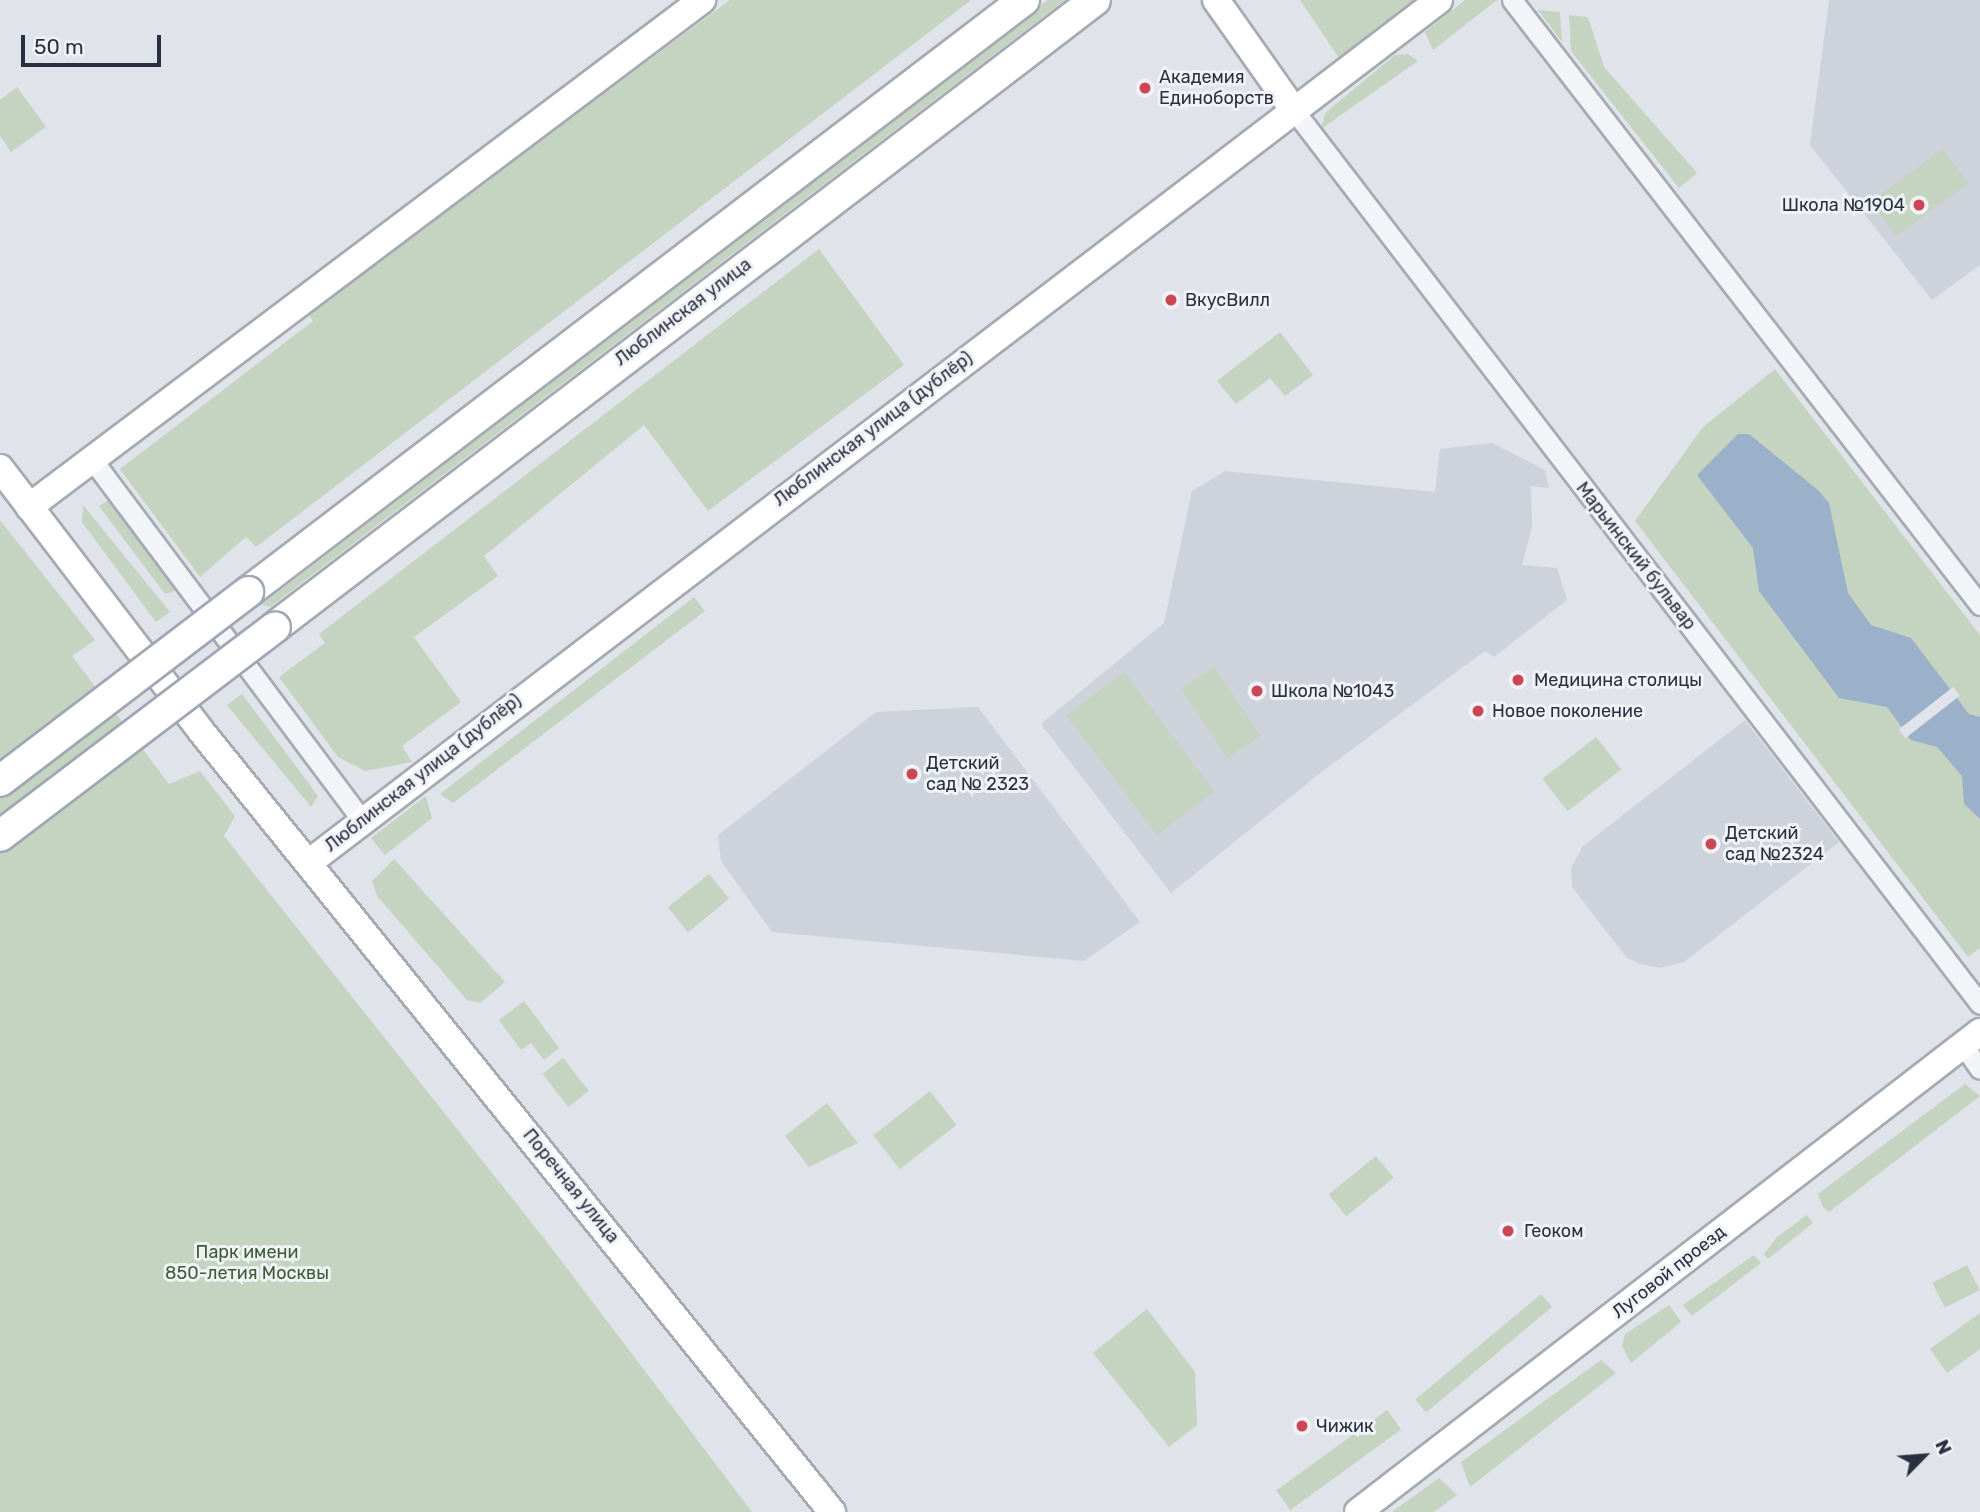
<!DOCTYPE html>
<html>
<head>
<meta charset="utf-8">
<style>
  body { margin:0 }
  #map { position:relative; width:1980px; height:1512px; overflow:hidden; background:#e0e3e9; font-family:Rubik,sans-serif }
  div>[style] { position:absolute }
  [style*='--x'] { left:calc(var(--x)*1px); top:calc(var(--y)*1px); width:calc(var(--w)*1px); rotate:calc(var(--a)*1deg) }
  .built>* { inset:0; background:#ced2db }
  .green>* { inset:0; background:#c5d3c1; transform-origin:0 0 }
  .water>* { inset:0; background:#9bb0c9 }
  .pier>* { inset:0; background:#e0e3e9; transform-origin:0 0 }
  .roads { filter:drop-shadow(2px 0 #a5aab3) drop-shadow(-2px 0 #a5aab3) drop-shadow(0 2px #a5aab3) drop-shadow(0 -2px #a5aab3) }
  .street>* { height:19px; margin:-9.5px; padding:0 9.5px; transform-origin:9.5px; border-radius:9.5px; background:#f3f4f7 }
  .secondary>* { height:26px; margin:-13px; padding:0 13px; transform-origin:13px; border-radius:13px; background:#fff }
  .primary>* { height:30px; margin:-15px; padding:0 15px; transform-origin:15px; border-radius:15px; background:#fff }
  .bridges { filter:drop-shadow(2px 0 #9fa7b5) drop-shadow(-2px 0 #9fa7b5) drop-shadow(0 2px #9fa7b5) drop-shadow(0 -2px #9fa7b5) }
  .primary-bridge>* { height:30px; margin:-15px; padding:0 15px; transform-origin:15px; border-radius:15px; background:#fff }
  .dots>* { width:19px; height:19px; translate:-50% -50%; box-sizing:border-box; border:4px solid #f0f2f6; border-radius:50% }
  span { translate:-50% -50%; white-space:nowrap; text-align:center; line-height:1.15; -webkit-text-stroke:6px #f0f2f6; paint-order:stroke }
  .poi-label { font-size:18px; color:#293040 }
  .left { translate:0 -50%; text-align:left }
  .right { translate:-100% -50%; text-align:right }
  .street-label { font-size:18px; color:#293040 }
  .park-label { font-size:18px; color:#3c5c36 }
  .north { position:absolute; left:1889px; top:1421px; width:70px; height:70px; -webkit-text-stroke:5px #f0f2f6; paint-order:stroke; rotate:65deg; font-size:19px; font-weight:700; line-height:28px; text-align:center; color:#293040 }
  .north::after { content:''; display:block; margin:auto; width:24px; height:32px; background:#293040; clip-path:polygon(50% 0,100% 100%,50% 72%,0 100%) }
  .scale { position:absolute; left:21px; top:35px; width:140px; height:32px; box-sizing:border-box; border:4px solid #293040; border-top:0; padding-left:9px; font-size:21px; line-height:24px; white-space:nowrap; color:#293040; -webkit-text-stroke:5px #f0f2f6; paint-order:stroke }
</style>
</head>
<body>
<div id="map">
  <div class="built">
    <div style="clip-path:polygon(1829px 0,1980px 0,1980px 265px,1932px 300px,1810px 145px)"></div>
    <div style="clip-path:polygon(1492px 443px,1545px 470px,1549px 488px,1531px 486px,1532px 527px,1522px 565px,1557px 568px,1567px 600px,1494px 657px,1486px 651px,1479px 655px,1319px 774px,1171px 893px,1041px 724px,1164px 623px,1192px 491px,1225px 471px,1435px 492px,1440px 449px)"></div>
    <div style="clip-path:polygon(978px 707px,1140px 922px,1084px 961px,772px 932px,721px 861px,718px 835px,876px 712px)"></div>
    <div style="clip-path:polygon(1745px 720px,1839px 842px,1684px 962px,1660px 968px,1640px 964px,1627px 958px,1572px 887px,1571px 868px,1583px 846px)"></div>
  </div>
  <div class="green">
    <div style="clip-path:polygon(730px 0,971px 0,256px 547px,246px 537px,200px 577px,120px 469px,313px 321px,308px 313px)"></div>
    <div style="clip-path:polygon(1048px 0,1065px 0,270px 607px,261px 605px)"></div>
    <div style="clip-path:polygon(1300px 0,1417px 0,1339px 58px)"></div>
    <div style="clip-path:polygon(1465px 0,1497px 0,1433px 50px,1425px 32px)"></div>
    <div style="clip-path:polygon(1538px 10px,1560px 12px,1562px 42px)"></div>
    <div style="clip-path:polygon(1569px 15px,1588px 17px,1604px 67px,1697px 173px,1679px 188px,1571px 51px)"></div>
    <div style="clip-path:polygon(1408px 54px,1418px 61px,1321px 129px,1325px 113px,1395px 55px)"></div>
    <div style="clip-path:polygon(17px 87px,46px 127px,11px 152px,0 136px,0 100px)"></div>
    <div style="left:1943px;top:149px;width:43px;height:89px;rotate:54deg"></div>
    <div style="clip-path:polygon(819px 249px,904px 365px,708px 511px,644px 425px,484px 556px,498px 576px,414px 637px,461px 702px,402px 746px,412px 762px,365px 771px,338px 757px,279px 677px,325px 643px,319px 634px)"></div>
    <div style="clip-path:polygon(1280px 332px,1313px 375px,1285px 396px,1270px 378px,1236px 404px,1217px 381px)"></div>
    <div style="clip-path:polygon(1775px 369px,1980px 635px,1980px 948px,1968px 957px,1635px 521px,1703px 427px)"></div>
    <div style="clip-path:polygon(109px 500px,177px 590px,178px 590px,165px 594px,99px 506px)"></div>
    <div style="clip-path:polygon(83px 505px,170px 612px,156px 622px,82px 522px)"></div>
    <div style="clip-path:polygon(0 520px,95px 640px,72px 656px,169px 784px,200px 771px,235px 816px,224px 836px,547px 1242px,752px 1512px,0 1512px)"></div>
    <div style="clip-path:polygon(694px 597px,705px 611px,453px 803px,440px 794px)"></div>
    <div style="left:1214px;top:667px;width:83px;height:40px;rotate:56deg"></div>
    <div style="left:1124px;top:672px;width:150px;height:72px;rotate:53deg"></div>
    <div style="clip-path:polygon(242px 694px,318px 796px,311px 807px,227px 705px)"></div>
    <div style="left:1596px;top:737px;width:41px;height:68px;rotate:52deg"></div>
    <div style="clip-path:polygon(426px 796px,432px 818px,385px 855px,371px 838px)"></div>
    <div style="clip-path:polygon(394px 859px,505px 982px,480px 1003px,467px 1000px,377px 896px,372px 881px)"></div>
    <div style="left:709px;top:874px;width:32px;height:53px;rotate:51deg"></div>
    <div style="clip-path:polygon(524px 1001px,559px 1048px,544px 1060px,531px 1043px,521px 1050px,499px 1020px)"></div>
    <div style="left:563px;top:1058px;width:42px;height:26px;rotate:52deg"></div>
    <div style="clip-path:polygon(1965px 1084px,1980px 1096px,1829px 1212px,1823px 1207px,1818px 1194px)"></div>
    <div style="left:930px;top:1091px;width:43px;height:72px;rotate:52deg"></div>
    <div style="clip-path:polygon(827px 1103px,858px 1143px,809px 1167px,785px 1136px)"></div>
    <div style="left:1376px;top:1156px;width:28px;height:61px;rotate:51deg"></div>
    <div style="clip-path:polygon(1807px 1215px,1813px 1223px,1768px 1259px,1764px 1254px,1777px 1237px)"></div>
    <div style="clip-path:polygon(1754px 1255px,1761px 1263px,1692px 1316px,1683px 1305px)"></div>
    <div style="left:1967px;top:1265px;width:28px;height:39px;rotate:63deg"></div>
    <div style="left:1541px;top:1294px;width:17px;height:164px;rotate:50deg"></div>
    <div style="clip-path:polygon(1669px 1305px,1681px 1322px,1631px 1363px,1622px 1346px,1625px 1334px)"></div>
    <div style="clip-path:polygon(1147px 1309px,1195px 1372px,1197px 1425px,1169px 1447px,1093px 1353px)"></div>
    <div style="clip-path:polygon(1980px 1313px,1980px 1349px,1947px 1373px,1930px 1349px)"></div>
    <div style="clip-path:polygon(1601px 1360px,1616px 1373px,1470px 1487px,1461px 1462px)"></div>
    <div style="left:1387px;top:1410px;width:24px;height:137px;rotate:54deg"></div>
    <div style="clip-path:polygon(1439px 1478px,1457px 1495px,1434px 1512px,1392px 1512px)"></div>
  </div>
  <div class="water">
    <div style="clip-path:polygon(1738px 434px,1749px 434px,1818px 490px,1829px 503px,1848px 593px,1871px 625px,1911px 638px,1969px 714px,1980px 717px,1980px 819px,1964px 804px,1962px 776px,1937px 747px,1911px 740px,1887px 707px,1839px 698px,1759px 591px,1753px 548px,1697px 475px)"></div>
  </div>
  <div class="pier">
    <div style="left:1953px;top:687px;width:11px;height:69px;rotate:52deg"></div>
  </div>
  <div class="roads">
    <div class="street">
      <div style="--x:1512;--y:0;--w:765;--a:52.28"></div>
      <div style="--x:1293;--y:109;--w:1128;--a:52.49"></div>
      <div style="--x:91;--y:458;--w:451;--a:53.2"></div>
      <div style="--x:1963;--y:1045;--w:29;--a:55"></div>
    </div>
    <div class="secondary">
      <div style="--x:1216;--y:0;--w:133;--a:54.8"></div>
      <div style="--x:0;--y:468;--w:331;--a:52.6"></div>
      <div style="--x:201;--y:731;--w:1004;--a:51.06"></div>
      <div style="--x:29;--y:507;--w:843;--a:-36.99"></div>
      <div style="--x:311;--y:861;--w:1419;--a:-37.35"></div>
      <div style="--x:1358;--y:1512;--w:786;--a:-37.66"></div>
    </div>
    <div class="primary">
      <div style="--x:248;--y:592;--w:976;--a:-37.34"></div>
      <div style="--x:275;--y:627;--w:1032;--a:-37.4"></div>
    </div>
  </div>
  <div class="bridges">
    <div class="primary-bridge">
      <div style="--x:0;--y:781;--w:312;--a:-37.3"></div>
      <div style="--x:0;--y:836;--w:345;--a:-37.2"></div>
    </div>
  </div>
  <div class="dots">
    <div style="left:1145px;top:88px;background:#cd4655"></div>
    <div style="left:1919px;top:205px;background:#cd4655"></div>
    <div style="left:1171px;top:300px;background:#cd4655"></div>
    <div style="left:1518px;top:680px;background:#cd4655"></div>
    <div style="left:1257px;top:691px;background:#cd4655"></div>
    <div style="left:1478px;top:711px;background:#cd4655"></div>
    <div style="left:912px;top:774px;background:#cd4655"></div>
    <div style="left:1711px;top:844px;background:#cd4655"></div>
    <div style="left:1508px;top:1231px;background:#cd4655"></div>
    <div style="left:1302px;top:1426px;background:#cd4655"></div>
  </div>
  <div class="poi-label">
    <span class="left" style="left:1159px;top:88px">Академия<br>Единоборств</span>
    <span class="right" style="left:1905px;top:205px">Школа №1904</span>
    <span class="left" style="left:1185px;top:300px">ВкусВилл</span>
    <span class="left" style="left:1534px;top:680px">Медицина столицы</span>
    <span class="left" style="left:1271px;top:691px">Школа №1043</span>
    <span class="left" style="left:1492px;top:711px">Новое поколение</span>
    <span class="left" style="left:926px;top:774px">Детский<br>сад № 2323</span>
    <span class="left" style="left:1725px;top:844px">Детский<br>сад №2324</span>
    <span class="left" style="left:1524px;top:1231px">Геоком</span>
    <span class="left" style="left:1316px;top:1426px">Чижик</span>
  </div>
  <div class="street-label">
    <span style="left:683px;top:312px;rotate:-37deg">Люблинская улица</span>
    <span style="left:873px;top:429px;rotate:-37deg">Люблинская улица (дублёр)</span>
    <span style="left:1636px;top:556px;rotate:52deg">Марьинский бульвар</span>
    <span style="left:423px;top:773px;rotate:-38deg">Люблинская улица (дублёр)</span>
    <span style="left:571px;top:1186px;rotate:51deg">Поречная улица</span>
    <span style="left:1669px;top:1272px;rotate:-38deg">Луговой проезд</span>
  </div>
  <div class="park-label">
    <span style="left:247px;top:1263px">Парк имени<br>850-летия Москвы</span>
  </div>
  <div class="north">N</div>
  <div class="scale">50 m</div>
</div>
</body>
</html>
